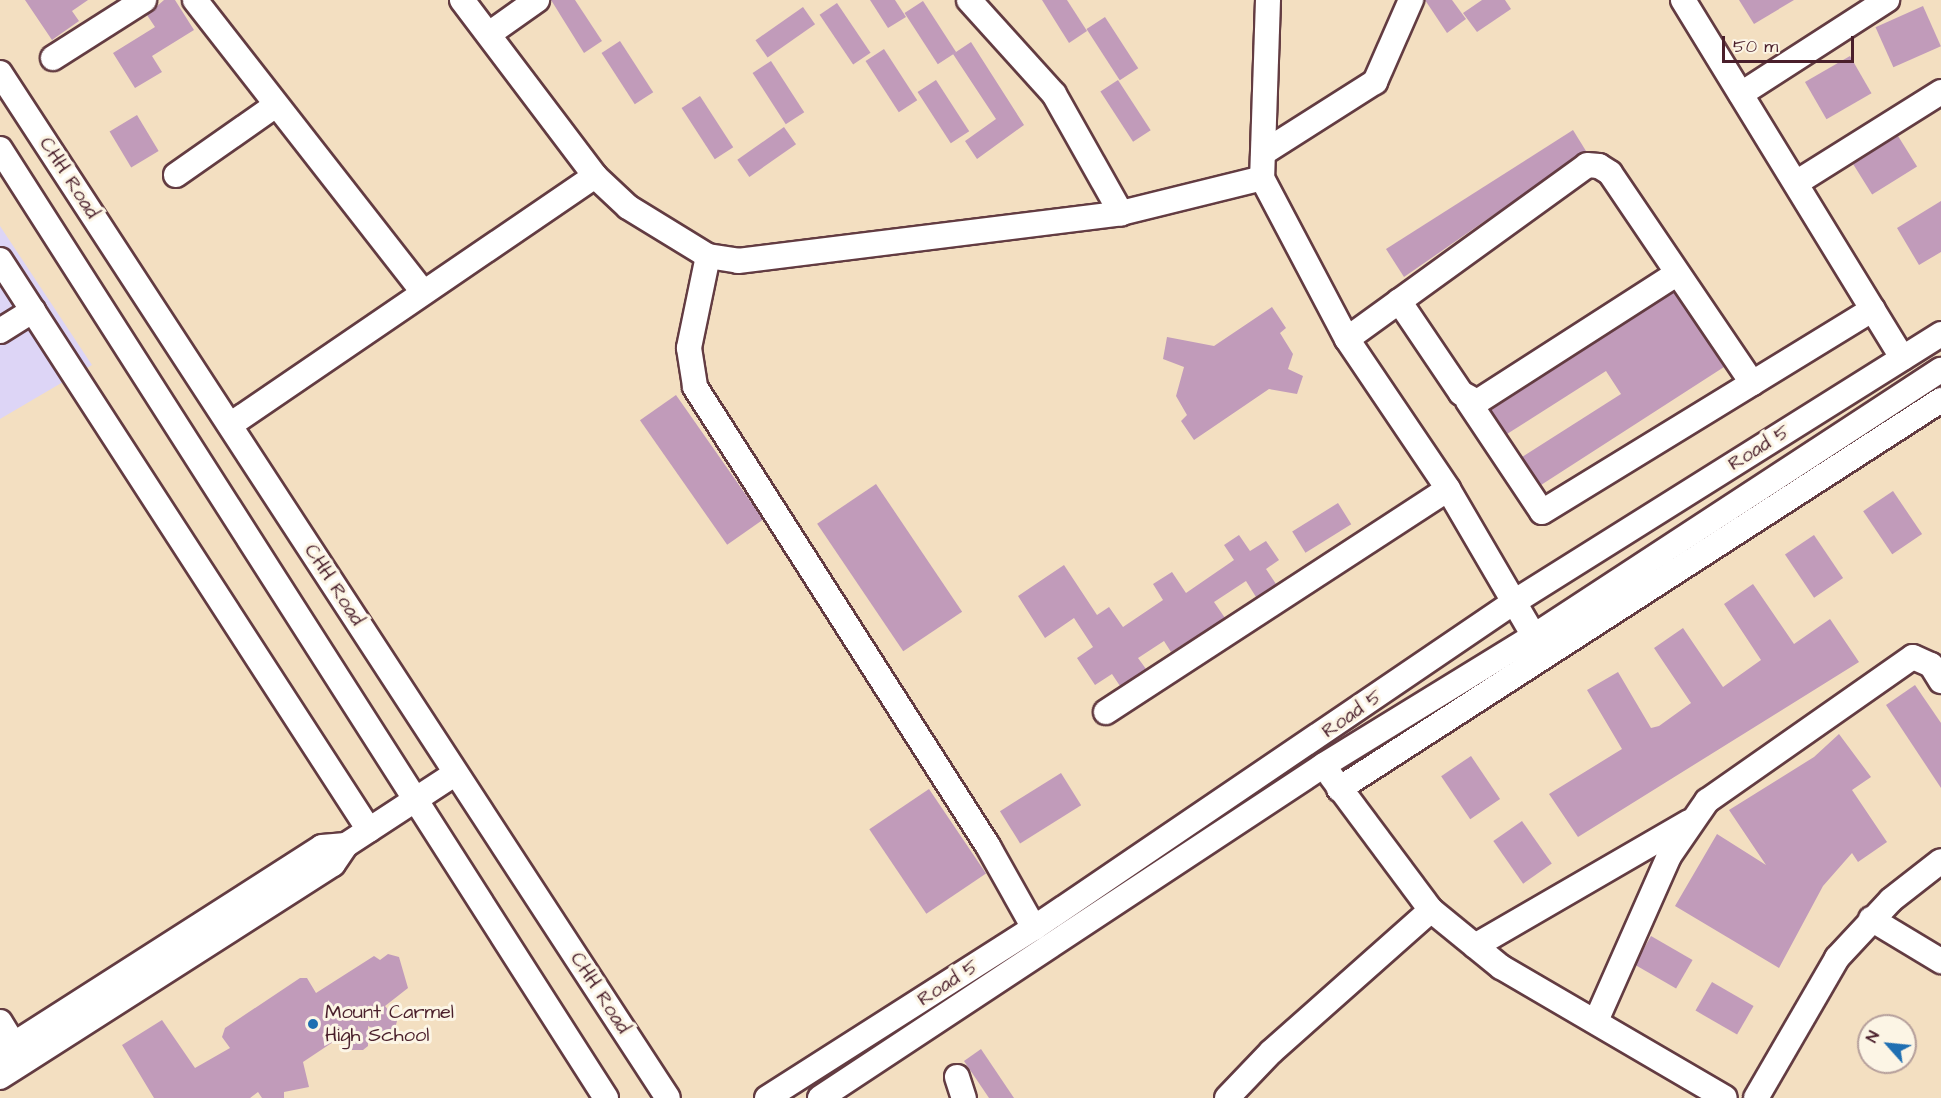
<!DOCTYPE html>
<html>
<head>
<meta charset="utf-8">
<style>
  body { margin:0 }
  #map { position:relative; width:1941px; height:1098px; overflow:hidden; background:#f3dfc1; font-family:"Architects Daughter",sans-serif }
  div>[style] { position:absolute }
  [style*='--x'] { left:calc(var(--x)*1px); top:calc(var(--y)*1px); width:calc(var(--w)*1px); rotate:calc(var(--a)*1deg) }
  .built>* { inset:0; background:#ddd5f6 }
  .building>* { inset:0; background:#c19bba; transform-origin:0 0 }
  .roads { filter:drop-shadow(2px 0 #633c42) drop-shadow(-2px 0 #633c42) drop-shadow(0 2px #633c42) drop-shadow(0 -2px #633c42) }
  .minor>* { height:24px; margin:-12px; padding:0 12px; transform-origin:12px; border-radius:12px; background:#fff }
  .dots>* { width:16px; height:16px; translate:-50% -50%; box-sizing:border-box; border:3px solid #fcf5e5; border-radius:50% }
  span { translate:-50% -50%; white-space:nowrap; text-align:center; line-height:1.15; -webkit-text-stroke:6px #fcf5e5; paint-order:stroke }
  .street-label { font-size:20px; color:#4a1f2b }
  .poi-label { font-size:20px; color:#4a1f2b }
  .left { translate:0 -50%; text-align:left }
  .north { position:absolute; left:1857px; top:1014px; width:60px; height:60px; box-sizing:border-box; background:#fcf5e5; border:2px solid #b59f9b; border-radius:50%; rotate:297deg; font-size:16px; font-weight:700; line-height:24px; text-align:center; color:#4a1f2b }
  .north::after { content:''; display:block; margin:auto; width:21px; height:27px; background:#1f6fb2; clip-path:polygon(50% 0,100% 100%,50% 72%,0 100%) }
  .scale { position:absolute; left:1722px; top:36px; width:132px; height:27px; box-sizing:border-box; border:3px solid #4a1f2b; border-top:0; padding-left:8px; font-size:18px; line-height:21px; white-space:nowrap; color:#4a1f2b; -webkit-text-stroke:4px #fcf5e5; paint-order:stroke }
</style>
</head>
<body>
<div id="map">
  <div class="built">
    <div style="clip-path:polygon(0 226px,92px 365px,0 419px)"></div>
  </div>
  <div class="building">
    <div style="clip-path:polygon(25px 0,88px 0,72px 11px,79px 21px,52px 40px)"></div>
    <div style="clip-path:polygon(164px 0,175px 0,194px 30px,152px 56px,162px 72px,135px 88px,113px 53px,155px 27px,147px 15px)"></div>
    <div style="clip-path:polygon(551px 0,575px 0,602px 41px,584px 53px)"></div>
    <div style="clip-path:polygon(870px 0,895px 0,906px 17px,888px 28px)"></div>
    <div style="clip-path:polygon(1042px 0,1067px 0,1087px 31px,1069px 43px)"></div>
    <div style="clip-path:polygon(1425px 0,1452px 0,1466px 19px,1447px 33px)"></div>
    <div style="clip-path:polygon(1482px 0,1505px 0,1511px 9px,1477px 32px,1463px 13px)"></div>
    <div style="clip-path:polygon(1739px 0,1794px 0,1754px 24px)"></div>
    <div style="left:923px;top:1px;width:61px;height:22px;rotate:57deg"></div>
    <div style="left:837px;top:3px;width:60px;height:21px;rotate:56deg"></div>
    <div style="left:1923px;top:6px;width:44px;height:52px;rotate:66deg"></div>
    <div style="left:803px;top:7px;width:21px;height:58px;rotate:55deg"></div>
    <div style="left:1105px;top:17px;width:61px;height:22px;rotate:57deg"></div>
    <div style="left:620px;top:41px;width:61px;height:22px;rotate:57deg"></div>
    <div style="clip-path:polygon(971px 42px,1024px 125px,977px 159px,965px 141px,996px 119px,953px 54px)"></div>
    <div style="left:884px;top:49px;width:61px;height:22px;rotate:57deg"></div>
    <div style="left:1850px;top:56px;width:43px;height:52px;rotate:60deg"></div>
    <div style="left:771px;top:61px;width:61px;height:22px;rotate:57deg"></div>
    <div style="left:936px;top:80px;width:61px;height:22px;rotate:57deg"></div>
    <div style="left:1118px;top:80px;width:60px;height:21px;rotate:57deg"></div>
    <div style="left:700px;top:96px;width:61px;height:22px;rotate:57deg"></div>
    <div style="left:137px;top:115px;width:42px;height:32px;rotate:59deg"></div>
    <div style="left:784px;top:127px;width:21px;height:57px;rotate:55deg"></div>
    <div style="clip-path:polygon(1573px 130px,1586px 151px,1404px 277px,1386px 249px)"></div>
    <div style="left:1898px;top:136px;width:36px;height:53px;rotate:58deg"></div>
    <div style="clip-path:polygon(1941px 201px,1941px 252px,1919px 265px,1897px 228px)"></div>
    <div style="clip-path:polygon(1674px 292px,1724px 367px,1541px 485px,1522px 457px,1621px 394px,1606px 371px,1507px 434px,1491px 410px)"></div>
    <div style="clip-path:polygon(1272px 307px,1286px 328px,1280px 333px,1293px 354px,1288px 369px,1303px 376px,1297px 394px,1269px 389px,1194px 440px,1181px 421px,1187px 415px,1176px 396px,1184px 367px,1163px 359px,1167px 337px,1214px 346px)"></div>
    <div style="left:676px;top:395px;width:152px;height:44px;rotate:55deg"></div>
    <div style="left:876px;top:484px;width:154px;height:71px;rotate:56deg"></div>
    <div style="left:1893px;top:491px;width:52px;height:36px;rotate:56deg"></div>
    <div style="left:1338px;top:503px;width:25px;height:54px;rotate:58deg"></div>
    <div style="clip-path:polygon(1239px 535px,1250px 551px,1266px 541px,1279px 560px,1266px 569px,1276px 584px,1256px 597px,1246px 581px,1214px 602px,1225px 618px,1171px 652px,1164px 641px,1138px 658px,1146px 669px,1120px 686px,1112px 674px,1095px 685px,1077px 658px,1093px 647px,1074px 618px,1045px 638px,1018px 596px,1064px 565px,1097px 615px,1109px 607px,1123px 627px,1163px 600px,1153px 584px,1172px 572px,1186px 593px,1234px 560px,1224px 545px)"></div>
    <div style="left:1814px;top:535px;width:52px;height:35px;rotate:56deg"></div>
    <div style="clip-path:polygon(1753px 584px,1794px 644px,1830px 619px,1859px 662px,1578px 837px,1549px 794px,1622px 749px,1587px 690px,1618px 672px,1651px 728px,1659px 726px,1691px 703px,1654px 648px,1683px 628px,1723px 687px,1761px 660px,1724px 604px)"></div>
    <div style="clip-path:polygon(1915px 685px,1941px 723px,1941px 788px,1886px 705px)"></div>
    <div style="clip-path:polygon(1839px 734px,1871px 777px,1852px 790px,1887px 842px,1858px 862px,1852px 853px,1823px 886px,1779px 968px,1675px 906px,1717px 834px,1766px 865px,1729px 810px,1814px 757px)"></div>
    <div style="left:1471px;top:756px;width:52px;height:36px;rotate:56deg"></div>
    <div style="left:1061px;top:773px;width:38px;height:72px;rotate:58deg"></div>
    <div style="left:929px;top:789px;width:102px;height:72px;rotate:56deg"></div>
    <div style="left:1522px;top:821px;width:52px;height:35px;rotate:55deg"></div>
    <div style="left:1651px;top:936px;width:48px;height:33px;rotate:30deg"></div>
    <div style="clip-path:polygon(388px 954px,399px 957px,408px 988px,385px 1006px,397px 1021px,394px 1032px,386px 1035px,368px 1026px,368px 1046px,363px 1050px,352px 1050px,342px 1036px,303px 1062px,309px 1087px,284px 1092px,284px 1098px,262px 1098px,258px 1092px,250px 1098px,154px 1098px,122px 1045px,162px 1020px,195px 1068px,230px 1048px,222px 1037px,225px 1028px,300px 978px,307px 978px,316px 993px,374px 956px,380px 960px)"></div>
    <div style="left:1712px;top:982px;width:48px;height:33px;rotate:30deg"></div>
    <div style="clip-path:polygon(981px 1049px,1014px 1098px,989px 1098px,964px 1061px)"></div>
  </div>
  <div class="roads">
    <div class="minor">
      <div style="--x:195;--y:0;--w:370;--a:52"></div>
      <div style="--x:462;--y:0;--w:221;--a:52.9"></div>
      <div style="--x:595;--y:176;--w:45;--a:43.2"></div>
      <div style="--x:628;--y:207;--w:94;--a:31.5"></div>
      <div style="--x:708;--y:256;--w:30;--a:9"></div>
      <div style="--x:738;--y:261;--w:386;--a:-7.1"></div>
      <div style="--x:1121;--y:213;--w:145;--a:-13.9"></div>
      <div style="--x:969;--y:0;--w:127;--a:47.9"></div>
      <div style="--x:1054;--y:94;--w:137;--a:60.6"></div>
      <div style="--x:1268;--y:0;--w:178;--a:91.9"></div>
      <div style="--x:1262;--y:178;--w:182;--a:62.2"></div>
      <div style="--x:1347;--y:339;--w:181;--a:56"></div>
      <div style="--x:1448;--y:489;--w:170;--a:59.7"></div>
      <div style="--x:1683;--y:0;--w:420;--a:58.5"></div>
      <div style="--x:489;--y:34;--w:59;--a:-35.3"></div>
      <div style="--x:53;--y:58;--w:108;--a:-32.5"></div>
      <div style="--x:0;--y:73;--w:1223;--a:56.91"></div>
      <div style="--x:1741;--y:94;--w:174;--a:-32.8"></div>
      <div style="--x:0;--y:149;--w:1126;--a:57.44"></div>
      <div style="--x:1263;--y:153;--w:133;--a:-32.4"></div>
      <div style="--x:1375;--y:82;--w:90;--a:-66.3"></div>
      <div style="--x:176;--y:175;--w:122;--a:-35"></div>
      <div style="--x:1796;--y:183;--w:171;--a:-32.1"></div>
      <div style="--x:708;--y:256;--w:94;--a:101.7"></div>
      <div style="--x:689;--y:348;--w:39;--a:81"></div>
      <div style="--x:695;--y:387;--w:545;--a:57.45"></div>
      <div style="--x:988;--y:846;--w:94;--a:60.7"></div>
      <div style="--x:0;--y:260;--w:679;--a:57.08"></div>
      <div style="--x:1399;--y:301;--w:111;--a:56"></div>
      <div style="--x:1461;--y:393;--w:18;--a:29"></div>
      <div style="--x:1477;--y:402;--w:237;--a:-32.7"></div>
      <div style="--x:0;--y:331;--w:39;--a:-32"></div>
      <div style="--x:1347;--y:339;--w:296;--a:-35.9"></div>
      <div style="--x:1587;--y:165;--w:12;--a:5"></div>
      <div style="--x:1599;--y:166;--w:13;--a:32"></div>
      <div style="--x:1610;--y:173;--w:254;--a:55.9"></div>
      <div style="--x:1468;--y:401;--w:133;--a:56.3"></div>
      <div style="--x:1542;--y:512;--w:388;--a:-31.5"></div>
      <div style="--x:230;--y:425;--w:442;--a:-34.3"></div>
      <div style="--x:1106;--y:712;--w:408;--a:-33.1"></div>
      <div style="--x:1331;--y:776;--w:167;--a:53.3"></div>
      <div style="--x:1431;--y:910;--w:90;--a:39.2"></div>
      <div style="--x:1501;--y:967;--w:259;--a:30.3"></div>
      <div style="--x:1339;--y:789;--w:717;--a:-32.87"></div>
      <div style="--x:1871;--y:919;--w:82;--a:31"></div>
      <div style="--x:1475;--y:946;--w:247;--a:-30.1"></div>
      <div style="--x:1596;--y:1021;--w:180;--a:-66.1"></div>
      <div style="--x:1669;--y:856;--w:67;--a:-55.4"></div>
      <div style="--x:1707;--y:801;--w:251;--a:-35"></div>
      <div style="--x:1913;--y:657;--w:20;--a:24"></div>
      <div style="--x:1931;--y:665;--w:19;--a:58"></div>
      <div style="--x:0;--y:1022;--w:42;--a:58.6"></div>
      <div style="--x:0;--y:1053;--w:382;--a:-32.6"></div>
      <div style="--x:322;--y:847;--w:24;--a:-5"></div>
      <div style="--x:0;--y:1077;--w:395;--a:-32.6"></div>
      <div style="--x:333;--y:864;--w:23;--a:-56"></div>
      <div style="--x:346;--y:845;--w:131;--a:-33.2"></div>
      <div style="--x:957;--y:1077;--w:22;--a:72"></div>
      <div style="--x:767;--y:1098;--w:317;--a:-32.5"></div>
      <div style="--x:1034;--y:928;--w:580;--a:-34.18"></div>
      <div style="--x:1514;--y:602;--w:504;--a:-32.11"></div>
      <div style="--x:820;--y:1098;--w:604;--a:-33.45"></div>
      <div style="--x:1324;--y:765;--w:246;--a:-31.6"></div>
      <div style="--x:1534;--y:636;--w:486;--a:-33.2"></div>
      <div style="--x:1227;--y:1098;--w:64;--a:-46.3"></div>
      <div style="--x:1271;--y:1052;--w:214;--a:-41.6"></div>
      <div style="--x:1756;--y:1098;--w:162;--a:-59.9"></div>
      <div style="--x:1837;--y:958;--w:79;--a:-47"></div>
      <div style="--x:1891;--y:900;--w:63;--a:-38"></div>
    </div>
  </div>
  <div class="dots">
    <div style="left:313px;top:1024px;background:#1f6fb2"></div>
  </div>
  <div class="street-label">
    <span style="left:69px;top:178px;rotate:57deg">CHH Road</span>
    <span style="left:1759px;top:448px;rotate:-32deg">Road 5</span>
    <span style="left:334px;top:585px;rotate:57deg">CHH Road</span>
    <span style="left:1352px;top:714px;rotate:-35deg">Road 5</span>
    <span style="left:948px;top:983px;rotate:-33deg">Road 5</span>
    <span style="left:600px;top:993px;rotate:57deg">CHH Road</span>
  </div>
  <div class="poi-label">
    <span class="left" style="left:325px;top:1024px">Mount Carmel<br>High School</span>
  </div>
  <div class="north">N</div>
  <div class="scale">50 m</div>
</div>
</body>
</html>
